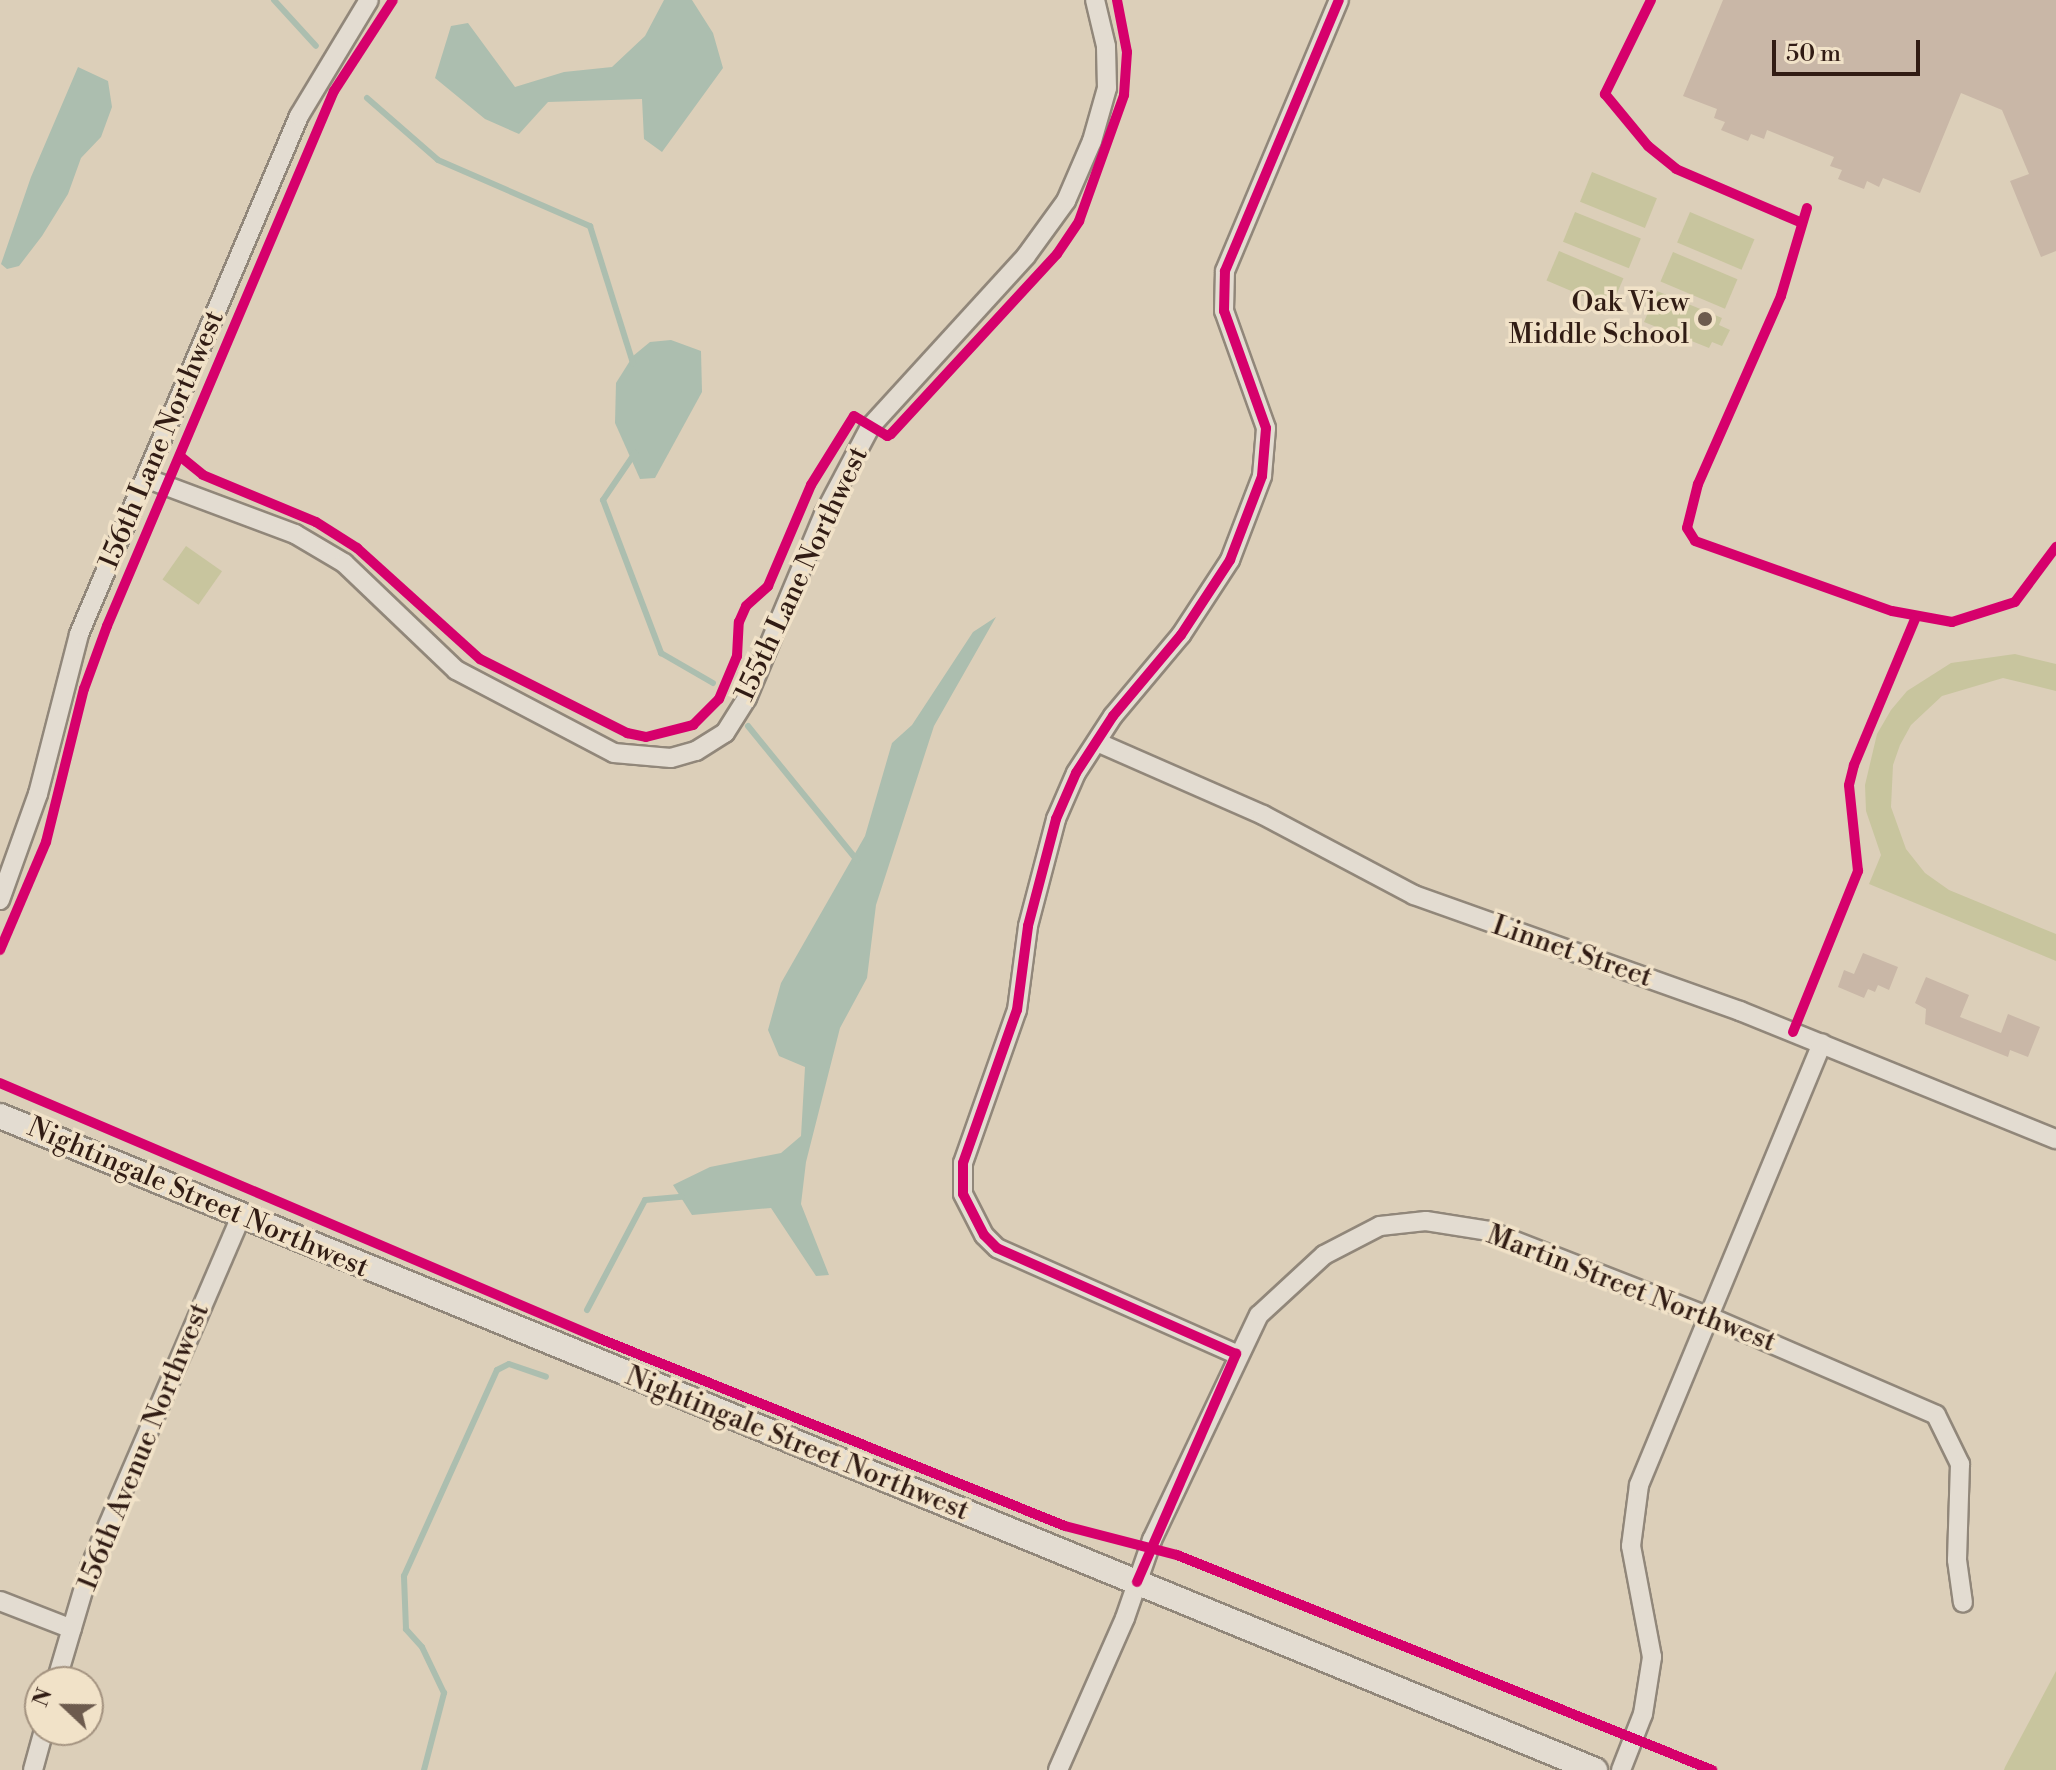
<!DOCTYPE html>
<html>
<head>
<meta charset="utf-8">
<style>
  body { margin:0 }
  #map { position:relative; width:2056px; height:1770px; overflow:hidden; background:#dccfb9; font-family:"Libre Bodoni",serif }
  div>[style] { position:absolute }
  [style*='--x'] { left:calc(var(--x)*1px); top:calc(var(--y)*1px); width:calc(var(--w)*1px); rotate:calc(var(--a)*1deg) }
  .green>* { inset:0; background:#c8c59e; transform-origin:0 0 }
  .water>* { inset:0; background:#acbeaf }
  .stream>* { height:6px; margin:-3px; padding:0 3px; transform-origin:3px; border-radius:3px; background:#acbeaf }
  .building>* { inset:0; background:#c9b7a7 }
  .roads { filter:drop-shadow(2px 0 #91877a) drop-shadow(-2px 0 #91877a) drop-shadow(0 2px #91877a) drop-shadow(0 -2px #91877a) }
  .minor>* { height:18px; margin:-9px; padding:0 9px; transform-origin:9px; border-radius:9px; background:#e3dcd1 }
  .tertiary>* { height:24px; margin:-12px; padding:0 12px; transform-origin:12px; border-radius:12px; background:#e3dcd1 }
  .cycleway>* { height:10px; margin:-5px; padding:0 5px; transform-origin:5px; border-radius:5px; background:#d6006c }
  .dots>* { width:22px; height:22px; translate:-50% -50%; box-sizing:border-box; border:4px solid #f1e2c8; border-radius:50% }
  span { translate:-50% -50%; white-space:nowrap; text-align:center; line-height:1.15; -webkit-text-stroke:7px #f1e2c8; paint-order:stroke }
  .poi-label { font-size:28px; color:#311c14 }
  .right { translate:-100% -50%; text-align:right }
  .street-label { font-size:28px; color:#311c14 }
  .north { position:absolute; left:24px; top:1666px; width:80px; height:80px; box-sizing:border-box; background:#f1e2c8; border:2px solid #a49380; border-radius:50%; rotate:292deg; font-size:22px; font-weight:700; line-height:32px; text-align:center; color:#311c14 }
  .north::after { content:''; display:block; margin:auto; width:28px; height:36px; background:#6d5b4e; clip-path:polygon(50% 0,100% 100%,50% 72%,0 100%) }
  .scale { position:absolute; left:1772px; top:40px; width:148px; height:36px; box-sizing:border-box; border:4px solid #311c14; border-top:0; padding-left:10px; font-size:24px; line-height:28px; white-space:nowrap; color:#311c14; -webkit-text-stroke:6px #f1e2c8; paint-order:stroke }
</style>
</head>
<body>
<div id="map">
  <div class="green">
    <div style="left:1592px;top:172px;width:70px;height:32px;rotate:22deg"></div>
    <div style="left:1575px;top:212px;width:71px;height:32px;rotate:22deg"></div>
    <div style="left:1690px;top:212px;width:70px;height:33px;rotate:23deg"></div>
    <div style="left:1559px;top:251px;width:70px;height:32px;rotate:23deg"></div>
    <div style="left:1673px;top:252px;width:70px;height:32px;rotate:23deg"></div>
    <div style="clip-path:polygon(1657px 291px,1722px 318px,1719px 325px,1730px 330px,1722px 346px,1712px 342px,1709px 348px,1644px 322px)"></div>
    <div style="left:186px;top:546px;width:44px;height:41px;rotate:35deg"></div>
    <div style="clip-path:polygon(2015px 654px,2056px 664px,2056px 691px,2003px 678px,1942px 696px,1911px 725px,1900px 745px,1893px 765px,1891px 807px,1906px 849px,1925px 873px,1949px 890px,2056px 934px,2056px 961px,1869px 884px,1881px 855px,1866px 811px,1865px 785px,1877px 734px,1891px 710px,1907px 691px,1951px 663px)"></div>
    <div style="clip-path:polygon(2056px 1671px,2056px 1770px,2004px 1770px,2005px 1767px)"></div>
  </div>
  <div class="water">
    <div style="clip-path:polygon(664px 0,692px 0,713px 33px,723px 68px,662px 152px,644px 139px,642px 99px,548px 102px,519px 134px,485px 119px,435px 78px,451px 26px,468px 23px,515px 87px,564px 72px,612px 67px,645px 36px)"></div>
    <div style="clip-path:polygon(78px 67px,108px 81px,112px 107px,101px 137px,81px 158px,68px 194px,42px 236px,19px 266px,7px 269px,1px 264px,31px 177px)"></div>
    <div style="clip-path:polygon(671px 340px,701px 351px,702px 392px,655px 478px,640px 479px,615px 423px,616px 383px,633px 356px,650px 342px)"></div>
    <div style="clip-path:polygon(996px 617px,934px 726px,876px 905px,867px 978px,840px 1028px,806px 1162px,801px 1204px,829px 1275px,816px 1276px,771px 1208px,692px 1215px,673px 1185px,710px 1167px,781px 1153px,801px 1136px,805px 1067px,779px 1056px,768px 1030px,781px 983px,865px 836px,892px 743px,912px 725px,973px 632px)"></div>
  </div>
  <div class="stream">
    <div style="--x:274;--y:0;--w:62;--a:47.6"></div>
    <div style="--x:367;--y:98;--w:94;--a:41.1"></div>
    <div style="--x:438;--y:160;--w:166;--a:23.5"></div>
    <div style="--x:590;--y:226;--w:144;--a:72.6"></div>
    <div style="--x:635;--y:453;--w:57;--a:124.2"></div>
    <div style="--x:603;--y:500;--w:164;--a:69.2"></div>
    <div style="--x:661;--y:653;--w:60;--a:30"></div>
    <div style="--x:748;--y:726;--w:173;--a:50.9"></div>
    <div style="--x:587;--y:1310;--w:124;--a:-62.2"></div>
    <div style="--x:645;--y:1200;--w:37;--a:-5"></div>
    <div style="--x:424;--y:1770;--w:80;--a:-75.4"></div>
    <div style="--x:444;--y:1693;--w:51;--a:-115.6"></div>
    <div style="--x:422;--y:1647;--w:24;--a:-132"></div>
    <div style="--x:406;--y:1629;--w:53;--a:-92.2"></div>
    <div style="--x:404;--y:1576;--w:226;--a:-65.7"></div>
    <div style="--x:497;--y:1370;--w:13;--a:-27"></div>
    <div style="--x:509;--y:1364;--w:39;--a:19"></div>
  </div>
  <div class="building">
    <div style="clip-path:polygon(1723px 0,2056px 0,2056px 251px,2041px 257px,2010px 181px,2029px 174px,2002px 110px,1961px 93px,1920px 193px,1883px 178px,1879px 187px,1867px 181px,1864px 189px,1838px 179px,1842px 170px,1830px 166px,1834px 157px,1767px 130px,1764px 139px,1751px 134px,1748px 141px,1721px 130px,1725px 122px,1714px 118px,1717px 109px,1683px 96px)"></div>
    <div style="clip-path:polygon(1863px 953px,1898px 967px,1889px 990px,1878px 985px,1875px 992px,1868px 989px,1864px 998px,1838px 987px,1844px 970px,1854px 974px)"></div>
    <div style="clip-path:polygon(1926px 977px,1969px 995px,1960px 1017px,2001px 1033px,2008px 1014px,2040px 1027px,2028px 1057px,2010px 1050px,2008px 1057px,1925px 1024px,1926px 1009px,1915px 1003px)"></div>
  </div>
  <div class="roads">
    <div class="minor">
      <div style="--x:148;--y:479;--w:157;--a:20.5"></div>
      <div style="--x:295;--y:534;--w:57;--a:30.6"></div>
      <div style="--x:344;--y:563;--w:155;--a:43.7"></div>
      <div style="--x:456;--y:670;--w:178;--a:27.7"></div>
      <div style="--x:614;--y:753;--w:57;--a:5"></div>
      <div style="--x:671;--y:758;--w:26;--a:-16"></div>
      <div style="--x:696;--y:751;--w:34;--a:-32"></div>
      <div style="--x:725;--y:733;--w:41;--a:-57.8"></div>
      <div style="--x:747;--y:698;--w:199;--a:-67.3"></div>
      <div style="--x:824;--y:514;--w:98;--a:-62.1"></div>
      <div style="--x:870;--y:427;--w:231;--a:-47.6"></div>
      <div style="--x:1026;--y:256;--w:68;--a:-54"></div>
      <div style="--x:1066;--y:201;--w:65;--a:-66.6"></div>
      <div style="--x:1092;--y:141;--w:55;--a:-74.2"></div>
      <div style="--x:1107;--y:88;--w:42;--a:-91.4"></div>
      <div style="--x:1106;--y:46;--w:47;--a:-103.4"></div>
      <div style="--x:1099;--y:743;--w:179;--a:23.7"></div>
      <div style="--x:1263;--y:815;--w:171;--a:27.9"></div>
      <div style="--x:1414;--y:895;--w:346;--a:19.6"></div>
      <div style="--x:1740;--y:1011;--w:341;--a:22.1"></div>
      <div style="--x:0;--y:900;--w:113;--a:-70.3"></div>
      <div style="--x:38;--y:794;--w:165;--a:-75.6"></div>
      <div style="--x:79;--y:634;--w:563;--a:-66.99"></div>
      <div style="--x:299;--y:116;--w:135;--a:-58.9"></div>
      <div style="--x:1236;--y:1354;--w:261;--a:-156.1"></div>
      <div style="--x:997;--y:1248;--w:18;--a:-135"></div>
      <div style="--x:984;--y:1235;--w:46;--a:-117.1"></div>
      <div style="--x:963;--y:1194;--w:31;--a:-90"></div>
      <div style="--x:963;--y:1163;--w:162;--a:-70.6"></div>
      <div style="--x:1017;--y:1010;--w:85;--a:-82.5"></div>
      <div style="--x:1028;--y:926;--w:111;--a:-75.3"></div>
      <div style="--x:1056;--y:819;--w:50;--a:-66.5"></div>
      <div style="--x:1076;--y:773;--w:68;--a:-57"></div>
      <div style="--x:1113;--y:716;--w:106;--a:-50"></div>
      <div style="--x:1181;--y:635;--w:90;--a:-56.8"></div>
      <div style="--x:1230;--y:560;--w:90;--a:-69.1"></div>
      <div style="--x:1262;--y:476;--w:48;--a:-85.2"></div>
      <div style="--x:1266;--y:428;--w:124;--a:-109.7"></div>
      <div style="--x:1224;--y:311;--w:40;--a:-88.6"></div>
      <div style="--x:1225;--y:271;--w:294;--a:-67.2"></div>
      <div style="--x:0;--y:1601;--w:77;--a:21.3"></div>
      <div style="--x:56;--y:1682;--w:120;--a:-73.5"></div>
      <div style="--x:90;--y:1567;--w:382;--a:-66.7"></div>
      <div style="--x:33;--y:1770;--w:41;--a:-74.6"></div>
      <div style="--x:1058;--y:1770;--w:166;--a:-66.2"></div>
      <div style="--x:1125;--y:1618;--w:83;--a:-70.9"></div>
      <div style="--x:1152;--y:1540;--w:249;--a:-64.6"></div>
      <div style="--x:1259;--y:1315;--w:88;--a:-42.7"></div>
      <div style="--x:1324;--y:1255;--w:63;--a:-27.4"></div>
      <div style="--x:1380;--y:1226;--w:46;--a:-6.2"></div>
      <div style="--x:1426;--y:1221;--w:64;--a:9"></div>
      <div style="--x:1489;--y:1231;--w:237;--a:21.3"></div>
      <div style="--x:1710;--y:1317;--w:246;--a:23.4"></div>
      <div style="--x:1936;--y:1415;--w:55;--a:63.9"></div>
      <div style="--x:1960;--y:1464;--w:96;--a:91.8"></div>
      <div style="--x:1957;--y:1560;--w:43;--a:82.1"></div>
      <div style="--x:1621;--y:1770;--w:60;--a:-68.6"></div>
      <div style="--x:1643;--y:1714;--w:58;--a:-81"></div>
      <div style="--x:1652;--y:1657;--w:113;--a:-100.7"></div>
      <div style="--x:1631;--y:1546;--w:62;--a:-82.5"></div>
      <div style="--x:1639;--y:1485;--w:478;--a:-67.5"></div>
    </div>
    <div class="tertiary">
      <div style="--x:0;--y:1116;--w:1724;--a:22.3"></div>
    </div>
  </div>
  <div class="cycleway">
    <div style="--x:1651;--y:0;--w:105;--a:116.1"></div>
    <div style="--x:1605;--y:94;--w:67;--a:50.4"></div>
    <div style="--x:1648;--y:146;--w:36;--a:39"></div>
    <div style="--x:1676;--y:169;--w:137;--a:23.2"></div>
    <div style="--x:1807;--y:208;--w:92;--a:106.5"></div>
    <div style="--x:1781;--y:296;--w:206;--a:113.8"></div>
    <div style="--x:1698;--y:484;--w:45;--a:104"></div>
    <div style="--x:1687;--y:528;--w:15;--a:58"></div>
    <div style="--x:1695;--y:541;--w:209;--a:19.6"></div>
    <div style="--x:1892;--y:611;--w:61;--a:10.4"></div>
    <div style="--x:1952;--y:622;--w:66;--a:-17.6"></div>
    <div style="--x:2015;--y:602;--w:69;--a:-53.3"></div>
    <div style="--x:181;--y:457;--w:28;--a:39"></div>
    <div style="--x:203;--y:475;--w:122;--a:22.6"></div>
    <div style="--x:316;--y:522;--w:49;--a:32.4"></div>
    <div style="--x:357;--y:548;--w:166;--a:42.1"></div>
    <div style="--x:480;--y:659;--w:165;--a:26.7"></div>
    <div style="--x:627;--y:733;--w:19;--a:12"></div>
    <div style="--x:646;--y:737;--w:49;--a:-14.3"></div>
    <div style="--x:693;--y:725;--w:37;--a:-45"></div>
    <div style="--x:719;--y:699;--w:47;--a:-67.3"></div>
    <div style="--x:737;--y:656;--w:34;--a:-87"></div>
    <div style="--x:739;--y:622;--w:17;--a:-66"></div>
    <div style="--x:746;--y:606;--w:30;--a:-42"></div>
    <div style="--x:768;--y:586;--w:110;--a:-66.9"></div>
    <div style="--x:811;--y:485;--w:81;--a:-58.1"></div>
    <div style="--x:854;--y:416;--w:39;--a:31"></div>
    <div style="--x:887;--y:436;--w:4;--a:-27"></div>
    <div style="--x:891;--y:434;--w:245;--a:-47.3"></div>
    <div style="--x:1057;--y:254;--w:40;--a:-56"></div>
    <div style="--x:1079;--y:221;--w:134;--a:-70.3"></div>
    <div style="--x:1124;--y:95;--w:43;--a:-86"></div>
    <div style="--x:1127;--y:52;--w:53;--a:-100.9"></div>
    <div style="--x:0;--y:950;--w:117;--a:-66.9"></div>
    <div style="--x:46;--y:842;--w:158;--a:-76.1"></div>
    <div style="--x:84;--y:689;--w:67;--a:-69.9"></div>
    <div style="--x:107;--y:626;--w:581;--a:-67.01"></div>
    <div style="--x:334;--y:91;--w:108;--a:-57"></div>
    <div style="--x:1793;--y:1032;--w:174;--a:-68"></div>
    <div style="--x:1858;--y:871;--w:86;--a:-96"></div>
    <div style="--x:1849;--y:785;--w:21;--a:-76"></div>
    <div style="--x:1854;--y:765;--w:160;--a:-67.3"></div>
    <div style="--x:0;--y:1083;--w:650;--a:23.09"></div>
    <div style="--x:598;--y:1338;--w:503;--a:21.93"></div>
    <div style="--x:1065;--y:1526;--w:116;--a:14.5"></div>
    <div style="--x:1177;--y:1555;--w:577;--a:21.89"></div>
    <div style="--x:1137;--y:1582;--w:249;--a:-66.5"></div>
    <div style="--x:1236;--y:1354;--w:261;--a:-156.1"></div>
    <div style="--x:997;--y:1248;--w:18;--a:-135"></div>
    <div style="--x:984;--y:1235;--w:46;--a:-117.1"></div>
    <div style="--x:963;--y:1194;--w:31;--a:-90"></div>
    <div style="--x:963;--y:1163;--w:162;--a:-70.6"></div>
    <div style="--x:1017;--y:1010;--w:85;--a:-82.5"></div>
    <div style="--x:1028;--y:926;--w:111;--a:-75.3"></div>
    <div style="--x:1056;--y:819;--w:50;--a:-66.5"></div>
    <div style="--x:1076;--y:773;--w:68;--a:-57"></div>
    <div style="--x:1113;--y:716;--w:106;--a:-50"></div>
    <div style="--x:1181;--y:635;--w:90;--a:-56.8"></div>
    <div style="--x:1230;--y:560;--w:90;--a:-69.1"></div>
    <div style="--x:1262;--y:476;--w:48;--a:-85.2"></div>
    <div style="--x:1266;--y:428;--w:124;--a:-109.7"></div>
    <div style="--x:1224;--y:311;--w:40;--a:-88.6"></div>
    <div style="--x:1225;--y:271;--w:294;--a:-67.2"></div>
  </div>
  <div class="dots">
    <div style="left:1705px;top:319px;background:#6d5b4e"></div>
  </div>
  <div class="poi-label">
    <span class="right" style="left:1689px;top:319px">Oak View<br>Middle School</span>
  </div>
  <div class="street-label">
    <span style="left:162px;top:440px;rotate:-67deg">156th Lane Northwest</span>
    <span style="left:802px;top:574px;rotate:-65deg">155th Lane Northwest</span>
    <span style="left:1572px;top:952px;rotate:19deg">Linnet Street</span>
    <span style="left:198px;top:1198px;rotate:23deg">Nightingale Street Northwest</span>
    <span style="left:1631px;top:1289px;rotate:21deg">Martin Street Northwest</span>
    <span style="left:797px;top:1444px;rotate:22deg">Nightingale Street Northwest</span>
    <span style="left:144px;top:1447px;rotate:-68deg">156th Avenue Northwest</span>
  </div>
  <div class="north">N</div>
  <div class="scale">50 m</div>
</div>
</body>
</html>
